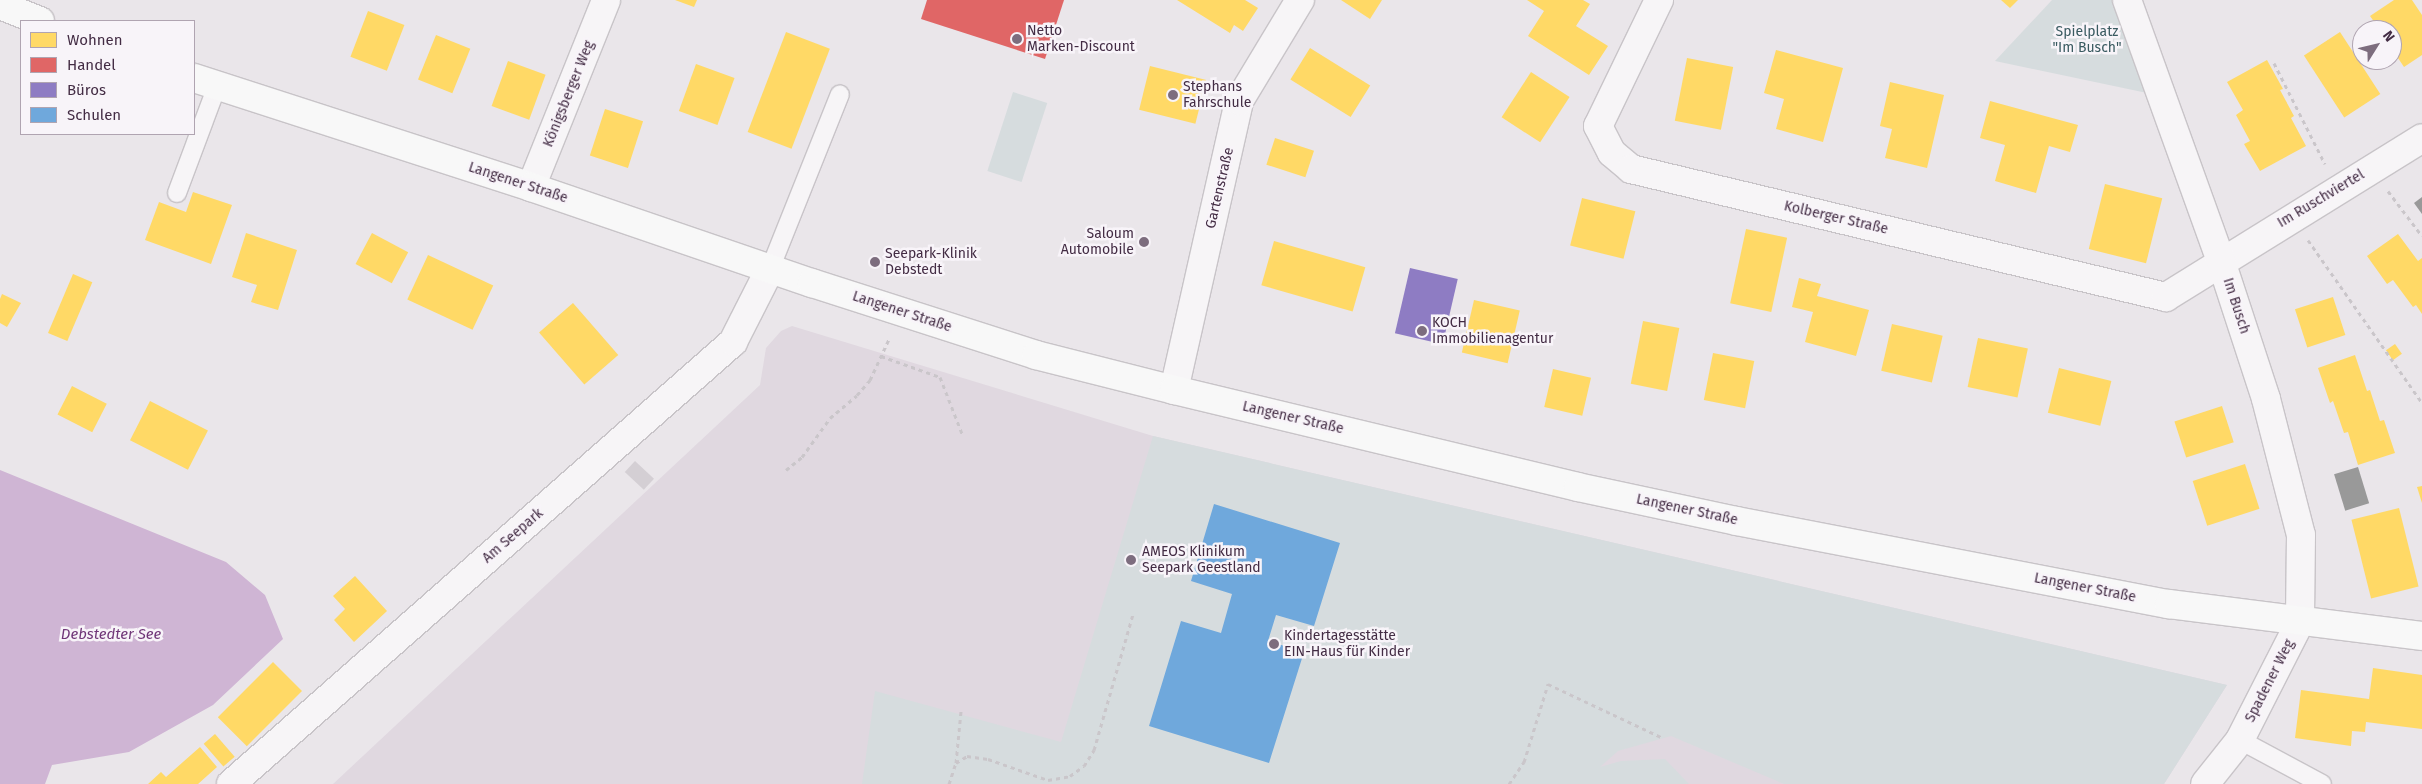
<!DOCTYPE html>
<html>
<head>
<meta charset="utf-8">
<style>
  body { margin:0 }
  #map { position:relative; width:2422px; height:784px; overflow:hidden; background:#eae6ea; font-family:"Fira Sans",sans-serif }
  div>[style] { position:absolute }
  [style*='--x'] { left:calc(var(--x)*1px); top:calc(var(--y)*1px); width:calc(var(--w)*1px); rotate:calc(var(--a)*1deg) }
  .built>* { inset:0; background:#e0d8e0 }
  .green>* { inset:0; background:#d6dcde; transform-origin:0 0 }
  .water>* { inset:0; background:#cfb5d4 }
  .homes>* { inset:0; background:#ffd966; transform-origin:0 0 }
  .shops>* { inset:0; background:#e06666 }
  .offices>* { inset:0; background:#8e7cc3; transform-origin:0 0 }
  .schools>* { inset:0; background:#6fa8dc }
  .industry>* { inset:0; background:#999; transform-origin:0 0 }
  .building>* { inset:0; background:#d4cfd4; transform-origin:0 0 }
  .path>* { height:3px; margin-top:-1.5px; transform-origin:0; background:repeating-linear-gradient(90deg,#cac6ca 0 4px,transparent 0 8px) }
  .roads { filter:drop-shadow(1px 0 #c8c4c8) drop-shadow(-1px 0 #c8c4c8) drop-shadow(0 1px #c8c4c8) drop-shadow(0 -1px #c8c4c8) }
  .service>* { height:18px; margin:-9px; padding:0 9px; transform-origin:9px; border-radius:9px; background:#f7f5f7 }
  .minor>* { height:28px; margin:-14px; padding:0 14px; transform-origin:14px; border-radius:14px; background:#f7f5f7 }
  .secondary>* { height:28px; margin:-14px; padding:0 14px; transform-origin:14px; border-radius:14px; background:#f8f8f8 }
  .dots>* { width:14px; height:14px; translate:-50% -50%; box-sizing:border-box; border:2px solid #f8f4f9; border-radius:50% }
  span { translate:-50% -50%; white-space:nowrap; text-align:center; line-height:1.15; -webkit-text-stroke:5px #f8f4f9; paint-order:stroke }
  .poi-label { font-size:14px; color:#432c44 }
  .left { translate:0 -50%; text-align:left }
  .right { translate:-100% -50%; text-align:right }
  .park-label { font-size:14px; color:#395a60 }
  .street-label { font-size:14px; color:#432c44 }
  .water-label { font-size:15px; color:#703678; font-style:italic }
  .legend { position:absolute; left:20px; top:20px; width:175px; height:115px; box-sizing:border-box; background:#f8f4f9; border:1px solid #b0a4b1; margin:0; padding:6px 9px; list-style:none; font-size:15px; color:#432c44 }
  .legend li { display:flex; align-items:center; gap:10px; height:25px }
  .legend b { width:25px; border:1px solid #b0a4b1 }
  .north { position:absolute; left:2352px; top:20px; width:50px; height:50px; box-sizing:border-box; background:#f8f4f9; border:1px solid #b0a4b1; border-radius:50%; rotate:54deg; font-size:14px; font-weight:700; line-height:20px; text-align:center; color:#432c44 }
  .north::after { content:''; display:block; margin:auto; width:18px; height:22px; background:#7d6d7e; clip-path:polygon(50% 0,100% 100%,50% 72%,0 100%) }
</style>
</head>
<body>
<div id="map">
  <div class="built">
    <div style="clip-path:polygon(792px 326px,1153px 436px,2227px 685px,2164px 784px,333px 784px,760px 385px,766px 348px,781px 331px)"></div>
  </div>
  <div class="green">
    <div style="clip-path:polygon(2052px 0,2116px 0,2147px 93px,1995px 61px)"></div>
    <div style="left:1013px;top:92px;width:36px;height:83px;rotate:18deg"></div>
    <div style="clip-path:polygon(1153px 436px,2227px 685px,2164px 784px,1784px 784px,1671px 736px,1618px 751px,1600px 767px,1621px 761px,1665px 759px,1689px 784px,862px 784px,875px 691px,1061px 742px)"></div>
  </div>
  <div class="water">
    <div style="clip-path:polygon(0 470px,226px 562px,265px 595px,283px 639px,213px 705px,129px 752px,52px 765px,45px 784px,0 784px)"></div>
  </div>
  <div class="homes">
    <div style="clip-path:polygon(675px 0,697px 0,694px 7px)"></div>
    <div style="clip-path:polygon(1177px 0,1245px 0,1258px 8px,1243px 31px,1234px 25px,1230px 33px)"></div>
    <div style="clip-path:polygon(1341px 0,1382px 0,1370px 19px)"></div>
    <div style="clip-path:polygon(1527px 0,1583px 0,1590px 4px,1576px 26px,1608px 46px,1589px 75px,1528px 36px,1544px 11px)"></div>
    <div style="clip-path:polygon(2001px 0,2018px 0,2010px 8px)"></div>
    <div style="clip-path:polygon(2394px 0,2412px 0,2422px 15px,2422px 55px,2404px 67px,2392px 49px,2392px 30px,2380px 30px,2370px 16px)"></div>
    <div style="left:368px;top:11px;width:39px;height:49px;rotate:21deg"></div>
    <div style="left:786px;top:32px;width:47px;height:107px;rotate:21deg"></div>
    <div style="left:2340px;top:32px;width:74px;height:43px;rotate:57deg"></div>
    <div style="left:436px;top:35px;width:37px;height:48px;rotate:22deg"></div>
    <div style="left:1310px;top:48px;width:71px;height:37px;rotate:32deg"></div>
    <div style="clip-path:polygon(1776px 50px,1843px 68px,1823px 142px,1776px 129px,1784px 99px,1764px 93px)"></div>
    <div style="left:1687px;top:58px;width:47px;height:64px;rotate:11deg"></div>
    <div style="clip-path:polygon(2267px 60px,2283px 89px,2280px 90px,2294px 116px,2291px 118px,2306px 146px,2260px 171px,2244px 144px,2250px 141px,2236px 115px,2243px 110px,2227px 82px)"></div>
    <div style="left:508px;top:61px;width:40px;height:48px;rotate:20deg"></div>
    <div style="left:696px;top:64px;width:41px;height:50px;rotate:20deg"></div>
    <div style="left:1150px;top:66px;width:58px;height:45px;rotate:14deg"></div>
    <div style="left:1531px;top:72px;width:46px;height:54px;rotate:33deg"></div>
    <div style="clip-path:polygon(1890px 82px,1944px 95px,1927px 168px,1885px 158px,1892px 129px,1880px 126px)"></div>
    <div style="clip-path:polygon(1990px 101px,2078px 125px,2070px 152px,2049px 146px,2036px 193px,1995px 181px,2005px 145px,1980px 138px)"></div>
    <div style="left:605px;top:109px;width:40px;height:49px;rotate:18deg"></div>
    <div style="left:1275px;top:138px;width:41px;height:28px;rotate:18deg"></div>
    <div style="left:2105px;top:184px;width:59px;height:67px;rotate:14deg"></div>
    <div style="clip-path:polygon(193px 192px,232px 205px,211px 264px,145px 240px,159px 202px,186px 212px)"></div>
    <div style="left:1582px;top:198px;width:55px;height:49px;rotate:14deg"></div>
    <div style="left:1746px;top:229px;width:42px;height:76px;rotate:12deg"></div>
    <div style="clip-path:polygon(246px 233px,297px 250px,278px 310px,251px 302px,257px 285px,232px 277px)"></div>
    <div style="left:372px;top:233px;width:41px;height:35px;rotate:28deg"></div>
    <div style="clip-path:polygon(2398px 234px,2418px 261px,2422px 258px,2422px 314px,2416px 305px,2413px 307px,2393px 280px,2387px 284px,2367px 256px)"></div>
    <div style="left:1274px;top:241px;width:95px;height:46px;rotate:16deg"></div>
    <div style="left:428px;top:255px;width:72px;height:49px;rotate:25deg"></div>
    <div style="left:73px;top:274px;width:21px;height:64px;rotate:23deg"></div>
    <div style="clip-path:polygon(1799px 278px,1821px 284px,1817px 296px,1869px 310px,1856px 356px,1805px 342px,1813px 312px,1792px 307px)"></div>
    <div style="clip-path:polygon(2px 294px,21px 303px,7px 327px,0 323px,0 299px)"></div>
    <div style="left:2333px;top:297px;width:40px;height:40px;rotate:72deg"></div>
    <div style="left:1474px;top:300px;width:47px;height:54px;rotate:13deg"></div>
    <div style="left:573px;top:303px;width:69px;height:45px;rotate:49deg"></div>
    <div style="left:1643px;top:321px;width:37px;height:64px;rotate:11deg"></div>
    <div style="left:1892px;top:324px;width:52px;height:48px;rotate:13deg"></div>
    <div style="left:1978px;top:338px;width:51px;height:50px;rotate:12deg"></div>
    <div style="left:2395px;top:344px;width:12px;height:11px;rotate:55deg"></div>
    <div style="left:1713px;top:353px;width:42px;height:48px;rotate:11deg"></div>
    <div style="clip-path:polygon(2355px 355px,2367px 391px,2370px 390px,2380px 421px,2384px 420px,2395px 453px,2358px 465px,2348px 432px,2344px 433px,2333px 401px,2330px 403px,2318px 368px)"></div>
    <div style="left:2059px;top:368px;width:54px;height:46px;rotate:14deg"></div>
    <div style="left:1553px;top:369px;width:39px;height:39px;rotate:13deg"></div>
    <div style="left:72px;top:386px;width:39px;height:32px;rotate:27deg"></div>
    <div style="left:150px;top:401px;width:65px;height:44px;rotate:27deg"></div>
    <div style="left:2222px;top:406px;width:38px;height:50px;rotate:72deg"></div>
    <div style="left:2245px;top:464px;width:47px;height:55px;rotate:72deg"></div>
    <div style="clip-path:polygon(2422px 486px,2422px 503px,2417px 487px)"></div>
    <div style="left:2399px;top:508px;width:81px;height:49px;rotate:76deg"></div>
    <div style="clip-path:polygon(355px 576px,387px 611px,354px 642px,334px 620px,345px 609px,333px 596px)"></div>
    <div style="left:273px;top:662px;width:41px;height:78px;rotate:45deg"></div>
    <div style="clip-path:polygon(2373px 668px,2422px 675px,2422px 729px,2366px 722px,2365px 732px,2352px 731px,2351px 746px,2295px 738px,2301px 690px,2369px 699px)"></div>
    <div style="left:215px;top:734px;width:30px;height:15px;rotate:49deg"></div>
    <div style="clip-path:polygon(200px 747px,217px 767px,198px 784px,148px 784px,161px 772px,166px 777px)"></div>
  </div>
  <div class="shops">
    <div style="clip-path:polygon(927px 0,1064px 0,1045px 59px,921px 19px)"></div>
  </div>
  <div class="offices">
    <div style="left:1410px;top:268px;width:49px;height:67px;rotate:13deg"></div>
  </div>
  <div class="schools">
    <div style="clip-path:polygon(1214px 504px,1340px 543px,1314px 626px,1276px 615px,1268px 641px,1304px 652px,1269px 763px,1149px 726px,1181px 621px,1221px 633px,1232px 594px,1191px 581px)"></div>
  </div>
  <div class="industry">
    <div style="clip-path:polygon(2422px 197px,2422px 214px,2414px 203px)"></div>
    <div style="left:2358px;top:467px;width:38px;height:25px;rotate:73deg"></div>
  </div>
  <div class="building">
    <div style="left:635px;top:461px;width:26px;height:15px;rotate:43deg"></div>
  </div>
  <div class="path">
    <div style="--x:2274;--y:63;--w:113;--a:63.2"></div>
    <div style="--x:2388;--y:191;--w:56;--a:52.9"></div>
    <div style="--x:2308;--y:240;--w:199;--a:55"></div>
    <div style="--x:881;--y:356;--w:63;--a:19.6"></div>
    <div style="--x:940;--y:377;--w:63;--a:68.7"></div>
    <div style="--x:786;--y:470;--w:21;--a:-39"></div>
    <div style="--x:802;--y:457;--w:48;--a:-54.3"></div>
    <div style="--x:830;--y:418;--w:35;--a:-40"></div>
    <div style="--x:857;--y:395;--w:20;--a:-49"></div>
    <div style="--x:870;--y:380;--w:47;--a:-65.1"></div>
    <div style="--x:956;--y:763;--w:52;--a:-84.5"></div>
    <div style="--x:949;--y:784;--w:22;--a:-72"></div>
    <div style="--x:956;--y:763;--w:13;--a:-32"></div>
    <div style="--x:967;--y:756;--w:21;--a:8"></div>
    <div style="--x:988;--y:759;--w:64;--a:19.3"></div>
    <div style="--x:1048;--y:780;--w:22;--a:-10"></div>
    <div style="--x:1070;--y:776;--w:17;--a:-36"></div>
    <div style="--x:1084;--y:766;--w:19;--a:-58"></div>
    <div style="--x:1094;--y:750;--w:141;--a:-74"></div>
    <div style="--x:1509;--y:784;--w:27;--a:-56"></div>
    <div style="--x:1524;--y:762;--w:82;--a:-72.9"></div>
    <div style="--x:1548;--y:684;--w:125;--a:25.1"></div>
  </div>
  <div class="roads">
    <div class="service">
      <div style="--x:177;--y:193;--w:114;--a:-69.5"></div>
      <div style="--x:770;--y:269;--w:188;--a:-68.2"></div>
      <div style="--x:2240;--y:740;--w:93;--a:28.2"></div>
    </div>
    <div class="minor">
      <div style="--x:1659;--y:0;--w:140;--a:115.8"></div>
      <div style="--x:1598;--y:126;--w:30;--a:63"></div>
      <div style="--x:1612;--y:153;--w:25;--a:40"></div>
      <div style="--x:1631;--y:169;--w:550;--a:13.46"></div>
      <div style="--x:2166;--y:297;--w:301;--a:-31.8"></div>
      <div style="--x:2127;--y:0;--w:277;--a:70.2"></div>
      <div style="--x:2221;--y:261;--w:145;--a:71.9"></div>
      <div style="--x:2266;--y:399;--w:140;--a:75.6"></div>
      <div style="--x:2301;--y:535;--w:87;--a:90.7"></div>
      <div style="--x:2300;--y:622;--w:132;--a:117"></div>
      <div style="--x:2240;--y:740;--w:56;--a:128.5"></div>
      <div style="--x:531;--y:187;--w:201;--a:-68.1"></div>
      <div style="--x:1174;--y:390;--w:296;--a:-77.3"></div>
      <div style="--x:1239;--y:101;--w:118;--a:-58.9"></div>
      <div style="--x:231;--y:784;--w:669;--a:-41.36"></div>
      <div style="--x:733;--y:342;--w:82;--a:-63.1"></div>
    </div>
    <div class="secondary">
      <div style="--x:0;--y:5;--w:43;--a:21.8"></div>
      <div style="--x:194;--y:78;--w:354;--a:17.9"></div>
      <div style="--x:531;--y:187;--w:297;--a:18.9"></div>
      <div style="--x:812;--y:283;--w:235;--a:17.8"></div>
      <div style="--x:1036;--y:355;--w:142;--a:14.2"></div>
      <div style="--x:1174;--y:390;--w:415;--a:13.5"></div>
      <div style="--x:1578;--y:487;--w:162;--a:12.1"></div>
      <div style="--x:1736;--y:521;--w:441;--a:10.9"></div>
      <div style="--x:2169;--y:604;--w:255;--a:7.2"></div>
    </div>
  </div>
  <div class="dots">
    <div style="left:1017px;top:39px;background:#7d6d7e"></div>
    <div style="left:1173px;top:95px;background:#7d6d7e"></div>
    <div style="left:1144px;top:242px;background:#7d6d7e"></div>
    <div style="left:875px;top:262px;background:#7d6d7e"></div>
    <div style="left:1422px;top:331px;background:#7d6d7e"></div>
    <div style="left:1131px;top:560px;background:#7d6d7e"></div>
    <div style="left:1274px;top:644px;background:#7d6d7e"></div>
  </div>
  <div class="poi-label">
    <span class="left" style="left:1027px;top:39px">Netto<br>Marken-Discount</span>
    <span class="left" style="left:1183px;top:95px">Stephans<br>Fahrschule</span>
    <span class="right" style="left:1134px;top:242px">Saloum<br>Automobile</span>
    <span class="left" style="left:885px;top:262px">Seepark-Klinik<br>Debstedt</span>
    <span class="left" style="left:1432px;top:331px">KOCH<br>Immobilienagentur</span>
    <span class="left" style="left:1142px;top:560px">AMEOS Klinikum<br>Seepark Geestland</span>
    <span class="left" style="left:1284px;top:644px">Kindertagesstätte<br>EIN-Haus für Kinder</span>
  </div>
  <div class="park-label">
    <span style="left:2087px;top:40px">Spielplatz<br>"Im Busch"</span>
  </div>
  <div class="street-label">
    <span style="left:569px;top:94px;rotate:-68deg">Königsberger Weg</span>
    <span style="left:518px;top:183px;rotate:18deg">Langener Straße</span>
    <span style="left:1220px;top:188px;rotate:-77deg">Gartenstraße</span>
    <span style="left:2321px;top:199px;rotate:-31deg">Im Ruschviertel</span>
    <span style="left:1836px;top:218px;rotate:13deg">Kolberger Straße</span>
    <span style="left:2236px;top:306px;rotate:72deg">Im Busch</span>
    <span style="left:902px;top:312px;rotate:18deg">Langener Straße</span>
    <span style="left:1293px;top:418px;rotate:13deg">Langener Straße</span>
    <span style="left:1687px;top:510px;rotate:12deg">Langener Straße</span>
    <span style="left:513px;top:536px;rotate:-41deg">Am Seepark</span>
    <span style="left:2085px;top:588px;rotate:11deg">Langener Straße</span>
    <span style="left:2270px;top:681px;rotate:-63deg">Spadener Weg</span>
  </div>
  <div class="water-label">
    <span style="left:111px;top:635px">Debstedter See</span>
  </div>
  <ul class="legend">
  <li><b style="height:14px;background:#ffd966"></b>Wohnen</li>
  <li><b style="height:14px;background:#e06666"></b>Handel</li>
  <li><b style="height:14px;background:#8e7cc3"></b>Büros</li>
  <li><b style="height:14px;background:#6fa8dc"></b>Schulen</li>
  </ul>
  <div class="north">N</div>
</div>
</body>
</html>
